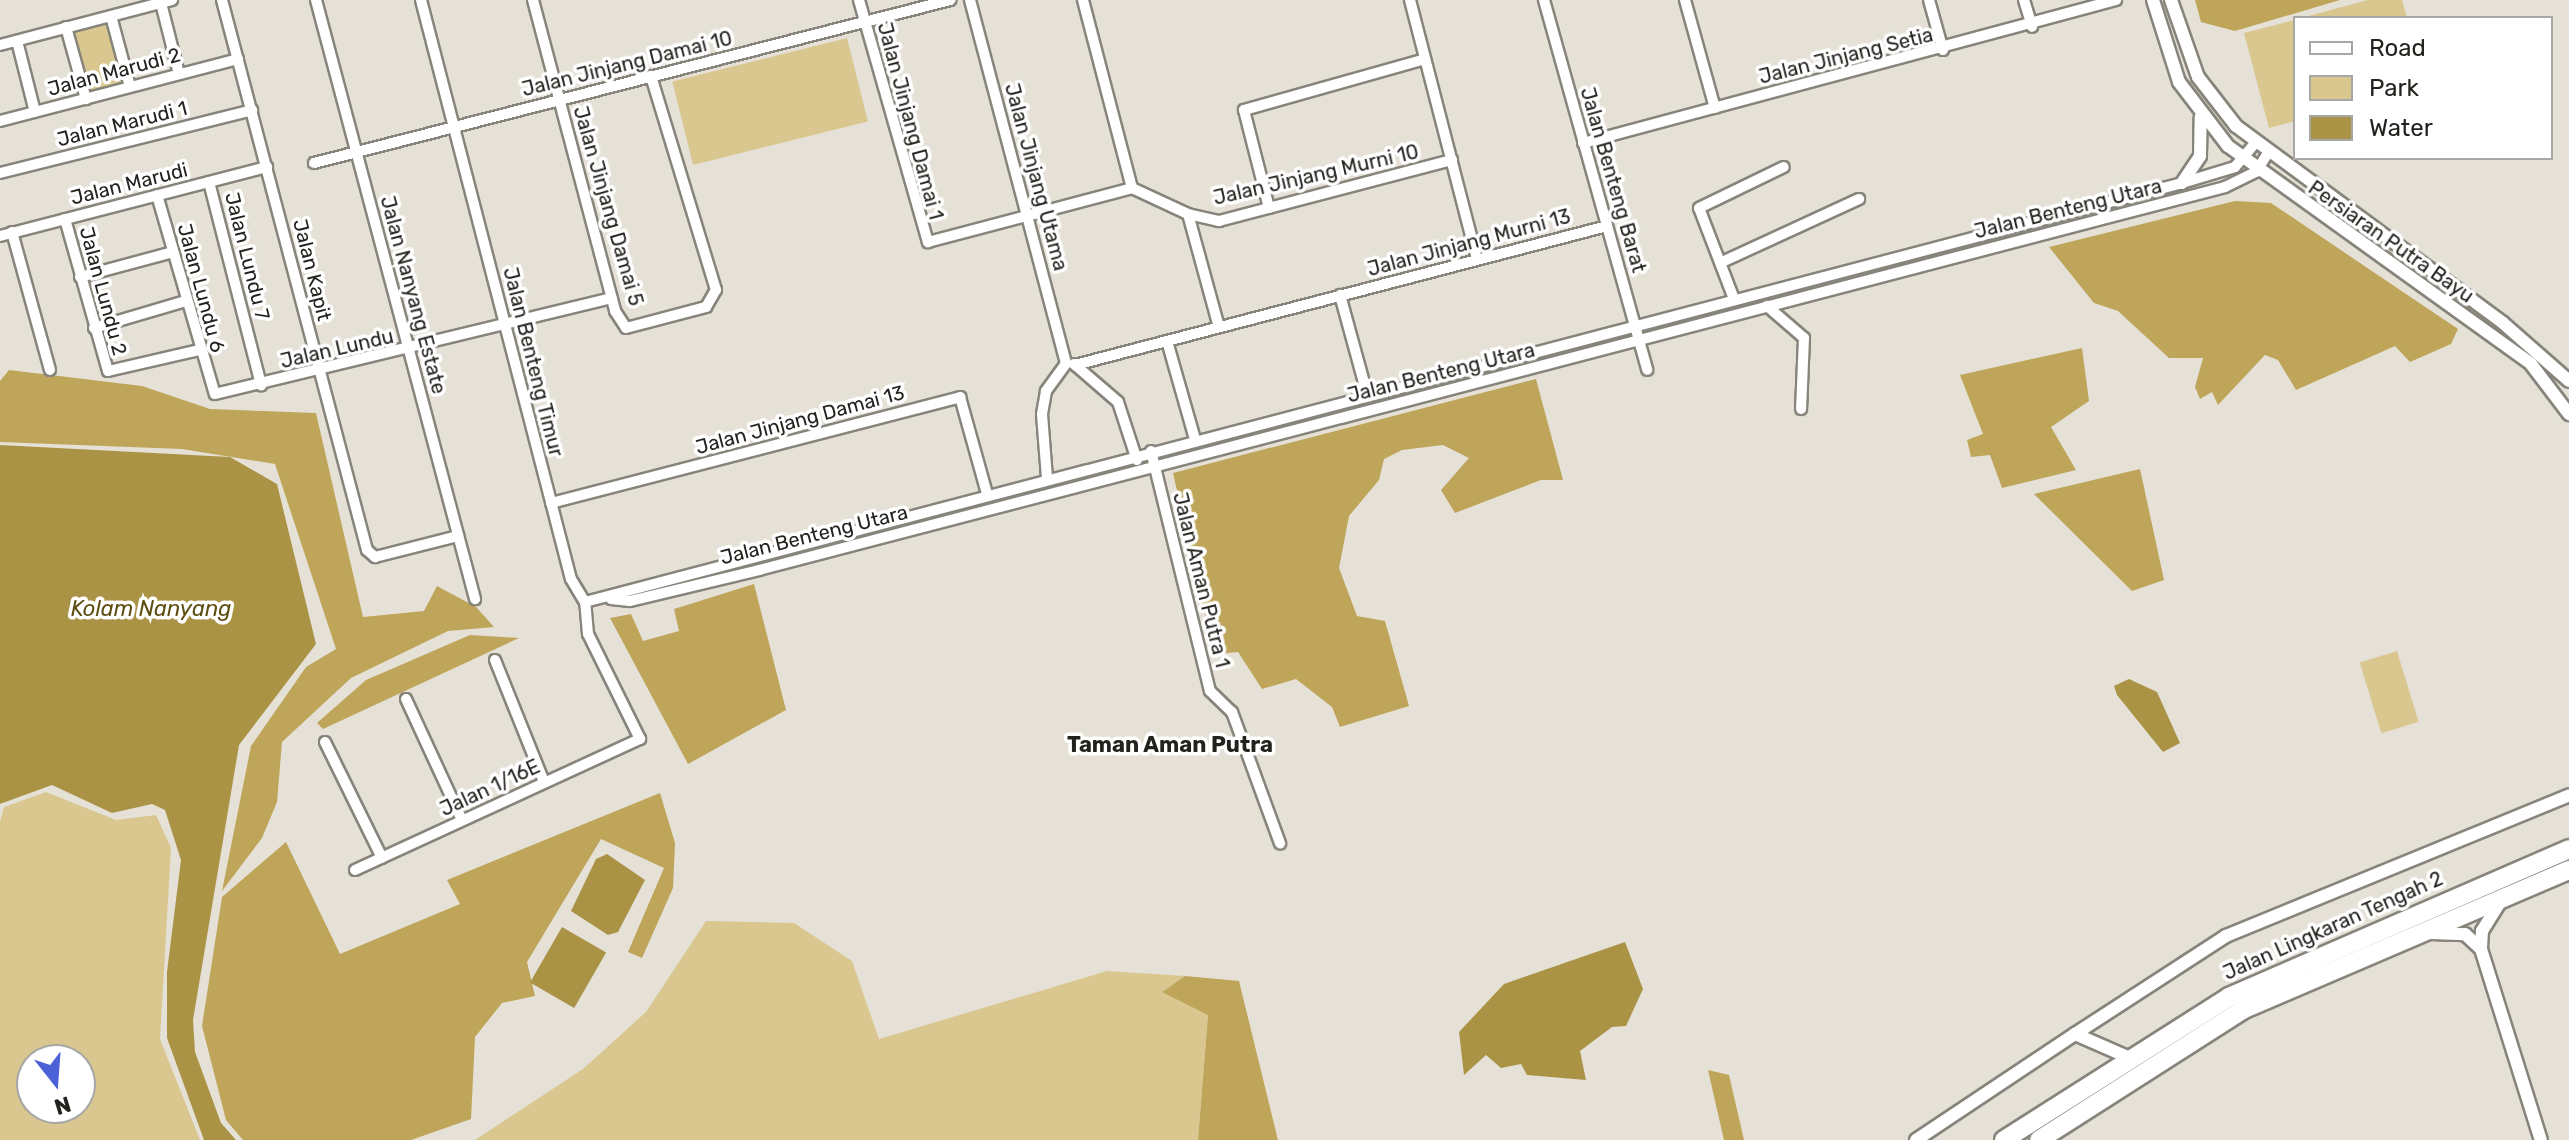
<!DOCTYPE html>
<html>
<head>
<meta charset="utf-8">
<style>
  body { margin:0 }
  #map { position:relative; width:2569px; height:1140px; overflow:hidden; background:#e5e1d7; font-family:Rubik,sans-serif }
  div>[style] { position:absolute }
  [style*='--x'] { left:calc(var(--x)*1px); top:calc(var(--y)*1px); width:calc(var(--w)*1px); rotate:calc(var(--a)*1deg) }
  .green>* { inset:0; background:#d9c78f; transform-origin:0 0 }
  .forest>* { inset:0; background:#bea559 }
  .water>* { inset:0; background:#ab9346; transform-origin:0 0 }
  .roads { filter:drop-shadow(2px 0 #87847b) drop-shadow(-2px 0 #87847b) drop-shadow(0 2px #87847b) drop-shadow(0 -2px #87847b) }
  .minor>* { height:10px; margin:-5px; padding:0 5px; transform-origin:5px; border-radius:5px; background:#fff }
  .tertiary>* { height:12px; margin:-6px; padding:0 6px; transform-origin:6px; border-radius:6px; background:#fff }
  .trunk>* { height:18px; margin:-9px; padding:0 9px; transform-origin:9px; border-radius:9px; background:#fff }
  span { translate:-50% -50%; white-space:nowrap; text-align:center; line-height:1.15; -webkit-text-stroke:7px #fff; paint-order:stroke }
  .street-label { font-size:20px; color:#23221e }
  .water-label { font-size:22px; color:#5e4d11; font-style:italic }
  .neighbourhood-label { font-size:22px; color:#23221e; font-weight:700 }
  .legend { position:absolute; left:2293px; top:16px; width:260px; height:144px; box-sizing:border-box; background:#fff; border:2px solid #a7a7a5; margin:0; padding:10px 14px; list-style:none; font-size:24px; color:#23221e }
  .legend li { display:flex; align-items:center; gap:16px; height:40px }
  .legend b { width:40px; border:2px solid #a7a7a5 }
  .north { position:absolute; left:16px; top:1044px; width:80px; height:80px; box-sizing:border-box; background:#fff; border:2px solid #a7a7a5; border-radius:50%; rotate:163deg; font-size:22px; font-weight:700; line-height:32px; text-align:center; color:#23221e }
  .north::after { content:''; display:block; margin:auto; width:28px; height:36px; background:#4d61d6; clip-path:polygon(50% 0,100% 100%,50% 72%,0 100%) }
</style>
</head>
<body>
<div id="map">
  <div class="green">
    <div style="clip-path:polygon(2368px 0,2402px 0,2407px 18px,2301px 18px)"></div>
    <div style="clip-path:polygon(2295px 20px,2295px 121px,2269px 128px,2244px 33px)"></div>
    <div style="left:107px;top:22px;width:63px;height:35px;rotate:75deg"></div>
    <div style="left:847px;top:38px;width:86px;height:180px;rotate:76deg"></div>
    <div style="left:2397px;top:651px;width:74px;height:39px;rotate:73deg"></div>
    <div style="clip-path:polygon(evenodd,46px 792px,116px 820px,156px 815px,171px 848px,160px 1039px,200px 1140px,0 1140px,0 822px,4px 807px,46px 792px,32px 1060px,80px 1060px,80px 1108px,32px 1108px,32px 1060px)"></div>
    <div style="clip-path:polygon(706px 921px,794px 923px,852px 961px,879px 1039px,1107px 971px,1185px 976px,1163px 991px,1208px 1014px,1198px 1140px,475px 1140px,583px 1069px,646px 1012px)"></div>
  </div>
  <div class="forest">
    <div style="clip-path:polygon(2195px 0,2340px 0,2235px 31px,2201px 22px)"></div>
    <div style="clip-path:polygon(2235px 201px,2271px 203px,2458px 329px,2451px 344px,2410px 362px,2395px 346px,2296px 390px,2278px 360px,2265px 355px,2218px 405px,2212px 392px,2200px 399px,2195px 387px,2203px 358px,2169px 358px,2118px 311px,2094px 303px,2049px 247px)"></div>
    <div style="clip-path:polygon(2082px 348px,2089px 401px,2051px 427px,2076px 470px,2002px 488px,1990px 455px,1971px 457px,1967px 440px,1983px 434px,1960px 375px)"></div>
    <div style="clip-path:polygon(9px 370px,142px 386px,210px 409px,316px 413px,363px 617px,424px 611px,437px 586px,476px 607px,494px 627px,448px 631px,351px 678px,282px 742px,277px 802px,262px 838px,222px 891px,251px 746px,306px 667px,336px 649px,275px 464px,182px 449px,0 442px,0 381px)"></div>
    <div style="clip-path:polygon(1536px 379px,1563px 480px,1541px 480px,1455px 513px,1441px 490px,1469px 458px,1443px 445px,1402px 450px,1384px 459px,1379px 480px,1349px 516px,1339px 568px,1357px 616px,1385px 621px,1409px 706px,1340px 727px,1332px 707px,1296px 679px,1262px 689px,1238px 652px,1214px 654px,1173px 473px)"></div>
    <div style="clip-path:polygon(2140px 469px,2164px 580px,2132px 591px,2034px 494px)"></div>
    <div style="clip-path:polygon(754px 584px,786px 710px,688px 764px,610px 618px,631px 614px,643px 641px,679px 631px,674px 609px)"></div>
    <div style="clip-path:polygon(470px 635px,519px 638px,323px 729px,317px 723px,366px 680px)"></div>
    <div style="clip-path:polygon(660px 793px,675px 843px,673px 888px,642px 958px,628px 952px,664px 868px,601px 839px,527px 962px,535px 996px,502px 1003px,475px 1037px,471px 1119px,411px 1140px,243px 1140px,226px 1120px,202px 1026px,222px 897px,286px 842px,340px 954px,460px 904px,447px 880px)"></div>
    <div style="clip-path:polygon(1185px 976px,1239px 981px,1278px 1140px,1198px 1140px,1208px 1015px,1162px 992px)"></div>
    <div style="clip-path:polygon(1708px 1070px,1729px 1075px,1744px 1140px,1724px 1140px)"></div>
  </div>
  <div class="water">
    <div style="clip-path:polygon(0 445px,230px 457px,277px 484px,316px 644px,239px 745px,193px 1020px,195px 1052px,221px 1123px,236px 1140px,204px 1140px,167px 1038px,167px 972px,181px 860px,165px 810px,152px 804px,112px 813px,52px 785px,0 804px)"></div>
    <div style="clip-path:polygon(2129px 679px,2157px 692px,2180px 743px,2163px 752px,2117px 695px,2114px 686px)"></div>
    <div style="clip-path:polygon(607px 854px,645px 880px,618px 932px,608px 935px,571px 911px,596px 859px)"></div>
    <div style="left:562px;top:927px;width:51px;height:64px;rotate:30deg"></div>
    <div style="clip-path:polygon(1625px 942px,1643px 989px,1626px 1026px,1612px 1027px,1580px 1051px,1586px 1080px,1527px 1075px,1521px 1064px,1501px 1068px,1486px 1055px,1464px 1075px,1459px 1032px,1504px 984px)"></div>
  </div>
  <div class="roads">
    <div class="minor">
      <div style="--x:222;--y:0;--w:569;--a:75.23"></div>
      <div style="--x:367;--y:550;--w:11;--a:41"></div>
      <div style="--x:375;--y:557;--w:86;--a:-14.2"></div>
      <div style="--x:316;--y:0;--w:620;--a:75.13"></div>
      <div style="--x:421;--y:0;--w:598;--a:75.48"></div>
      <div style="--x:571;--y:579;--w:27;--a:59"></div>
      <div style="--x:533;--y:0;--w:322;--a:75.2"></div>
      <div style="--x:615;--y:311;--w:20;--a:57"></div>
      <div style="--x:626;--y:328;--w:83;--a:-14.7"></div>
      <div style="--x:706;--y:307;--w:20;--a:-60"></div>
      <div style="--x:716;--y:290;--w:224;--a:-106.9"></div>
      <div style="--x:859;--y:0;--w:252;--a:74.1"></div>
      <div style="--x:928;--y:242;--w:211;--a:-14.8"></div>
      <div style="--x:970;--y:0;--w:375;--a:75.2"></div>
      <div style="--x:1083;--y:0;--w:194;--a:75.4"></div>
      <div style="--x:1132;--y:188;--w:62;--a:24.9"></div>
      <div style="--x:1188;--y:214;--w:117;--a:74.7"></div>
      <div style="--x:1410;--y:0;--w:268;--a:75.5"></div>
      <div style="--x:1544;--y:0;--w:384;--a:74.4"></div>
      <div style="--x:1685;--y:0;--w:112;--a:74.5"></div>
      <div style="--x:1929;--y:0;--w:52;--a:74.4"></div>
      <div style="--x:2024;--y:0;--w:28;--a:73"></div>
      <div style="--x:161;--y:3;--w:73;--a:75.8"></div>
      <div style="--x:111;--y:16;--w:73;--a:75"></div>
      <div style="--x:66;--y:27;--w:75;--a:74.5"></div>
      <div style="--x:17;--y:41;--w:73;--a:75.8"></div>
      <div style="--x:0;--y:45;--w:178;--a:-14.7"></div>
      <div style="--x:0;--y:121;--w:246;--a:-14.6"></div>
      <div style="--x:1583;--y:143;--w:552;--a:-15.02"></div>
      <div style="--x:314;--y:163;--w:657;--a:-14.37"></div>
      <div style="--x:0;--y:173;--w:260;--a:-14"></div>
      <div style="--x:209;--y:182;--w:210;--a:75.6"></div>
      <div style="--x:157;--y:195;--w:207;--a:73.8"></div>
      <div style="--x:215;--y:394;--w:408;--a:-13.6"></div>
      <div style="--x:1269;--y:208;--w:101;--a:-104.3"></div>
      <div style="--x:1244;--y:110;--w:188;--a:-15.7"></div>
      <div style="--x:1188;--y:214;--w:32;--a:13"></div>
      <div style="--x:1219;--y:221;--w:241;--a:-14.7"></div>
      <div style="--x:65;--y:219;--w:158;--a:74.2"></div>
      <div style="--x:108;--y:371;--w:93;--a:-13"></div>
      <div style="--x:12;--y:232;--w:143;--a:74.6"></div>
      <div style="--x:0;--y:236;--w:276;--a:-14.5"></div>
      <div style="--x:1722;--y:262;--w:151;--a:-24.7"></div>
      <div style="--x:80;--y:277;--w:96;--a:-15"></div>
      <div style="--x:1340;--y:295;--w:103;--a:74.7"></div>
      <div style="--x:1734;--y:299;--w:97;--a:-111"></div>
      <div style="--x:1699;--y:208;--w:94;--a:-25.8"></div>
      <div style="--x:1767;--y:306;--w:49;--a:40.9"></div>
      <div style="--x:1804;--y:338;--w:71;--a:92.4"></div>
      <div style="--x:94;--y:328;--w:96;--a:-16.4"></div>
      <div style="--x:1167;--y:341;--w:102;--a:74.1"></div>
      <div style="--x:1074;--y:364;--w:58;--a:40.8"></div>
      <div style="--x:1118;--y:402;--w:61;--a:71.9"></div>
      <div style="--x:1075;--y:365;--w:550;--a:-14.64"></div>
      <div style="--x:1151;--y:451;--w:247;--a:76.2"></div>
      <div style="--x:1210;--y:691;--w:30;--a:44"></div>
      <div style="--x:1232;--y:712;--w:140;--a:69.9"></div>
      <div style="--x:1047;--y:478;--w:64;--a:-94.5"></div>
      <div style="--x:1042;--y:414;--w:23;--a:-80"></div>
      <div style="--x:1046;--y:391;--w:34;--a:-54"></div>
      <div style="--x:551;--y:503;--w:423;--a:-14.5"></div>
      <div style="--x:960;--y:397;--w:101;--a:74.4"></div>
      <div style="--x:611;--y:599;--w:19;--a:6"></div>
      <div style="--x:630;--y:601;--w:133;--a:-13.5"></div>
      <div style="--x:759;--y:570;--w:1515;--a:-14.64"></div>
      <div style="--x:2225;--y:187;--w:34;--a:-26"></div>
      <div style="--x:2256;--y:172;--w:22;--a:-58"></div>
      <div style="--x:585;--y:602;--w:1651;--a:-14.7"></div>
      <div style="--x:2182;--y:183;--w:55;--a:-16.8"></div>
      <div style="--x:2235;--y:167;--w:31;--a:-50"></div>
      <div style="--x:495;--y:660;--w:131;--a:68.1"></div>
      <div style="--x:406;--y:699;--w:133;--a:65.2"></div>
      <div style="--x:325;--y:742;--w:129;--a:63.8"></div>
      <div style="--x:355;--y:870;--w:314;--a:-24.7"></div>
      <div style="--x:640;--y:739;--w:117;--a:-116.3"></div>
      <div style="--x:588;--y:634;--w:32;--a:-95"></div>
    </div>
    <div class="tertiary">
      <div style="--x:2153;--y:0;--w:86;--a:72.4"></div>
      <div style="--x:2179;--y:82;--w:81;--a:52.6"></div>
      <div style="--x:2228;--y:146;--w:373;--a:35.7"></div>
      <div style="--x:2531;--y:364;--w:63;--a:52.8"></div>
      <div style="--x:2171;--y:0;--w:82;--a:70.7"></div>
      <div style="--x:2198;--y:77;--w:62;--a:52.2"></div>
      <div style="--x:2236;--y:126;--w:332;--a:36.4"></div>
      <div style="--x:2503;--y:323;--w:88;--a:41.3"></div>
      <div style="--x:2182;--y:183;--w:32;--a:-56"></div>
      <div style="--x:2200;--y:156;--w:39;--a:-89"></div>
      <div style="--x:2431;--y:933;--w:34;--a:2"></div>
      <div style="--x:2465;--y:934;--w:22;--a:43"></div>
      <div style="--x:2481;--y:949;--w:200;--a:72.6"></div>
      <div style="--x:2481;--y:949;--w:18;--a:-87"></div>
      <div style="--x:2482;--y:931;--w:34;--a:-58"></div>
      <div style="--x:2075;--y:1034;--w:180;--a:-33"></div>
      <div style="--x:2226;--y:936;--w:371;--a:-22.3"></div>
      <div style="--x:1916;--y:1140;--w:191;--a:-33.7"></div>
      <div style="--x:2075;--y:1034;--w:58;--a:23.5"></div>
    </div>
    <div class="trunk">
      <div style="--x:2004;--y:1140;--w:267;--a:-32.4"></div>
      <div style="--x:2229;--y:997;--w:371;--a:-23.5"></div>
      <div style="--x:2039;--y:1140;--w:241;--a:-32.6"></div>
      <div style="--x:2242;--y:1010;--w:356;--a:-23.2"></div>
    </div>
  </div>
  <div class="street-label">
    <span style="left:1846px;top:56px;rotate:-14deg">Jalan Jinjang Setia</span>
    <span style="left:627px;top:64px;rotate:-14deg">Jalan Jinjang Damai 10</span>
    <span style="left:114px;top:72px;rotate:-15deg">Jalan Marudi 2</span>
    <span style="left:910px;top:121px;rotate:75deg">Jalan Jinjang Damai 1</span>
    <span style="left:122px;top:124px;rotate:-14deg">Jalan Marudi 1</span>
    <span style="left:1316px;top:175px;rotate:-13deg">Jalan Jinjang Murni 10</span>
    <span style="left:1036px;top:177px;rotate:75deg">Jalan Jinjang Utama</span>
    <span style="left:1613px;top:180px;rotate:74deg">Jalan Benteng Barat</span>
    <span style="left:129px;top:184px;rotate:-14deg">Jalan Marudi</span>
    <span style="left:608px;top:206px;rotate:74deg">Jalan Jinjang Damai 5</span>
    <span style="left:2068px;top:209px;rotate:-14deg">Jalan Benteng Utara</span>
    <span style="left:2391px;top:242px;rotate:35deg">Persiaran Putra Bayu</span>
    <span style="left:1469px;top:243px;rotate:-15deg">Jalan Jinjang Murni 13</span>
    <span style="left:247px;top:256px;rotate:76deg">Jalan Lundu 7</span>
    <span style="left:312px;top:270px;rotate:76deg">Jalan Kapit</span>
    <span style="left:201px;top:288px;rotate:75deg">Jalan Lundu 6</span>
    <span style="left:103px;top:291px;rotate:75deg">Jalan Lundu 2</span>
    <span style="left:413px;top:295px;rotate:75deg">Jalan Nanyang Estate</span>
    <span style="left:337px;top:349px;rotate:-13deg">Jalan Lundu</span>
    <span style="left:533px;top:362px;rotate:76deg">Jalan Benteng Timur</span>
    <span style="left:1441px;top:373px;rotate:-14deg">Jalan Benteng Utara</span>
    <span style="left:800px;top:420px;rotate:-15deg">Jalan Jinjang Damai 13</span>
    <span style="left:814px;top:535px;rotate:-14deg">Jalan Benteng Utara</span>
    <span style="left:1201px;top:580px;rotate:76deg">Jalan Aman Putra 1</span>
    <span style="left:490px;top:788px;rotate:-25deg">Jalan 1/16E</span>
    <span style="left:2333px;top:926px;rotate:-24deg">Jalan Lingkaran Tengah 2</span>
  </div>
  <div class="water-label">
    <span style="left:151px;top:609px">Kolam Nanyang</span>
  </div>
  <div class="neighbourhood-label">
    <span style="left:1170px;top:745px">Taman Aman Putra</span>
  </div>
  <ul class="legend">
  <li><b style="height:10px;background:#fff"></b>Road</li>
  <li><b style="height:22px;background:#d9c78f"></b>Park</li>
  <li><b style="height:22px;background:#ab9346"></b>Water</li>
  </ul>
  <div class="north">N</div>
</div>
</body>
</html>
